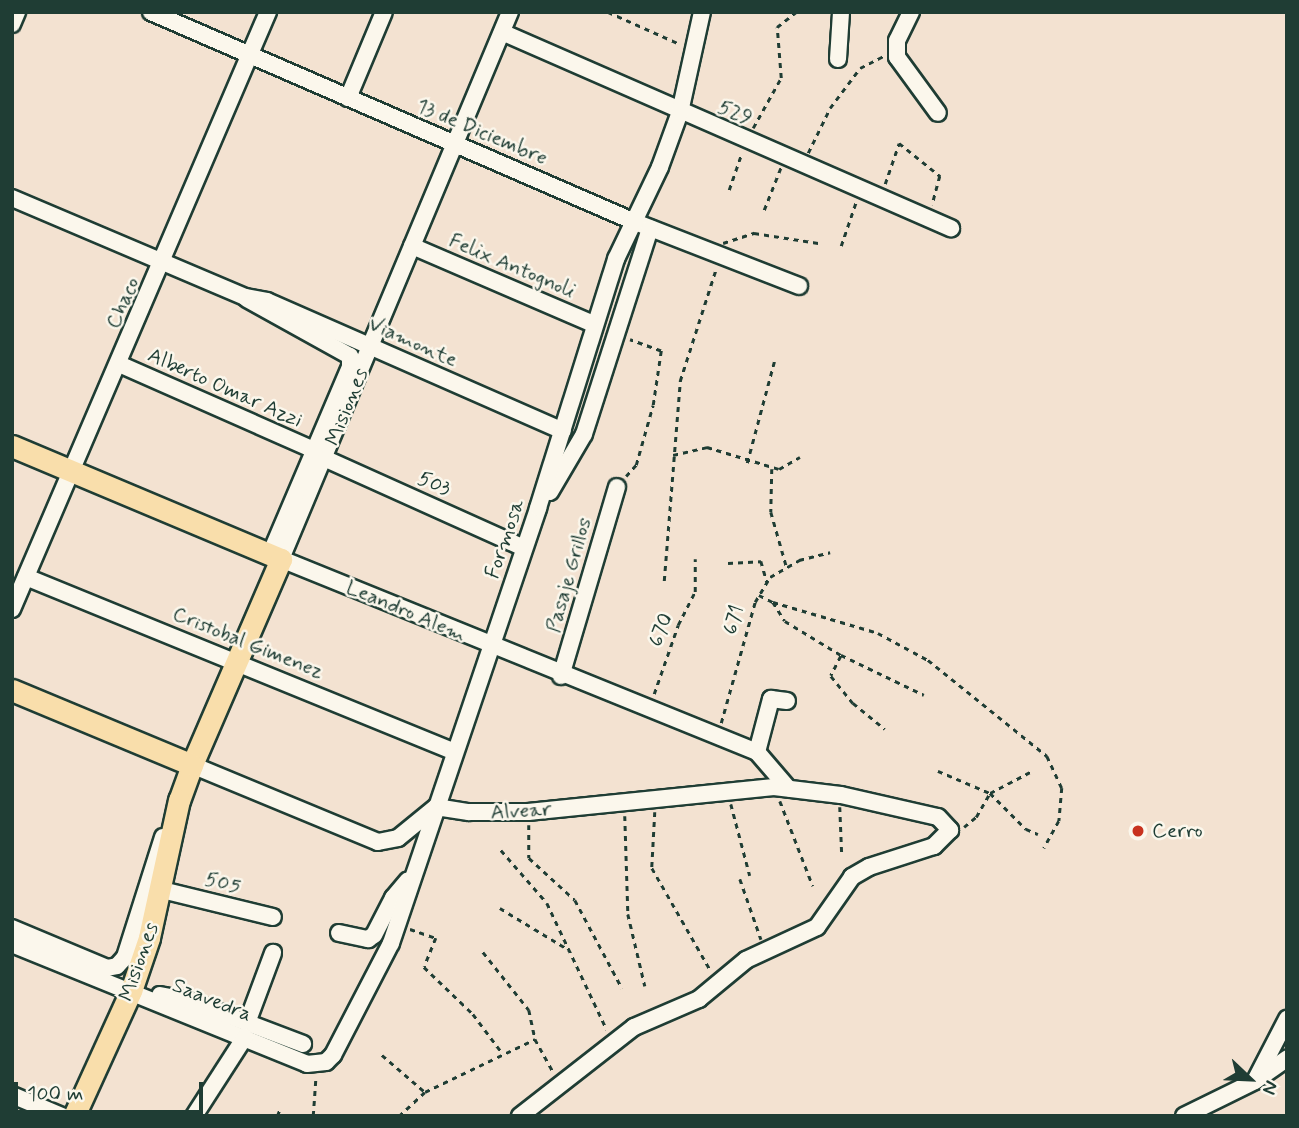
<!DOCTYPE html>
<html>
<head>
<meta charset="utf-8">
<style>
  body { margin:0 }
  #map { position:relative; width:1299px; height:1128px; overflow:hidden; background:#f3e2d1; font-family:Mynerve,sans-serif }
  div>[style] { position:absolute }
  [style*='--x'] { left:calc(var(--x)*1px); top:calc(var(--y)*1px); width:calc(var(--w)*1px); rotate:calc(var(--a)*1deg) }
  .path>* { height:2.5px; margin-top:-1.25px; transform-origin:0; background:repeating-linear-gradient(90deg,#1f3d34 0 5px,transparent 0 10px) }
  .roads { filter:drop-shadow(2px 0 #1f3d34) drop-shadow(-2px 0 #1f3d34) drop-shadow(0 2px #1f3d34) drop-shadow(0 -2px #1f3d34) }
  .minor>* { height:16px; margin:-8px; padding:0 8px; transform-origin:8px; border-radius:8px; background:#fbf7ec }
  .major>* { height:21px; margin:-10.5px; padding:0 10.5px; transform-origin:10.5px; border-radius:10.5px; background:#f9deab }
  .dots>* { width:19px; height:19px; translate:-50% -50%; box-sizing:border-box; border:4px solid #fbf7ec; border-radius:50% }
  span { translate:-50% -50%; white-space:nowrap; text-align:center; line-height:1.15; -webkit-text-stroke:5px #fbf7ec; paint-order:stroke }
  .street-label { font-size:21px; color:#1f3d34 }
  .poi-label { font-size:21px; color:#1f3d34 }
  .left { translate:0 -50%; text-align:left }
  .frame { position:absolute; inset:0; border:14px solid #1f3d34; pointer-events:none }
  .north { position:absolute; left:1215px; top:1044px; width:70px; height:70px; -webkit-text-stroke:5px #fbf7ec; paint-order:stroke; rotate:113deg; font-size:19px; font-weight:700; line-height:28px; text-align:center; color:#1f3d34 }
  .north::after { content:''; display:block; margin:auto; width:24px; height:32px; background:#1f3d34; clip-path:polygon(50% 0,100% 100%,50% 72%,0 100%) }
  .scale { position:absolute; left:14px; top:1082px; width:189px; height:32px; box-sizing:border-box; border:4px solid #1f3d34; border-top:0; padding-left:9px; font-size:21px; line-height:24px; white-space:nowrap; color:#1f3d34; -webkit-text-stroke:5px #fbf7ec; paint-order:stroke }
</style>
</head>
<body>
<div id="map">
  <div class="path">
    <div style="--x:608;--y:12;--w:79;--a:24"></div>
    <div style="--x:753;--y:128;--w:57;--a:-60.8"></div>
    <div style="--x:781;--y:78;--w:51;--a:-94.5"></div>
    <div style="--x:777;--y:27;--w:24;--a:-38"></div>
    <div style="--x:808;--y:153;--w:50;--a:-63.9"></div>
    <div style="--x:830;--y:108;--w:50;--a:-53.1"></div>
    <div style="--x:860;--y:68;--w:27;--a:-27"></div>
    <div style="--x:885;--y:184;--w:43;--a:-71.1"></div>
    <div style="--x:899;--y:143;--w:53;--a:38.8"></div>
    <div style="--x:940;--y:176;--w:30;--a:105"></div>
    <div style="--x:729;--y:190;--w:39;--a:-71"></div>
    <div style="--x:764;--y:210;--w:46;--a:-68.4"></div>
    <div style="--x:723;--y:243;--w:33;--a:-18"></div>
    <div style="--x:754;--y:233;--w:65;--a:8.9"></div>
    <div style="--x:841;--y:246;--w:46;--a:-71.2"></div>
    <div style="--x:673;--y:455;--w:35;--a:-13"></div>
    <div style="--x:707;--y:447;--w:75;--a:17"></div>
    <div style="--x:779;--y:469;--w:24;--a:-30"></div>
    <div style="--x:747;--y:463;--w:105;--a:-75"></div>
    <div style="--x:772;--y:469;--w:43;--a:91.3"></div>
    <div style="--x:771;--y:512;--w:58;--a:74.1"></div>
    <div style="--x:626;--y:476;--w:15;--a:-48"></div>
    <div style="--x:636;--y:465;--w:62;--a:-74.2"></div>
    <div style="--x:653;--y:405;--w:55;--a:-81.6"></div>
    <div style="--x:661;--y:351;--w:33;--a:-160"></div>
    <div style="--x:728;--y:563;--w:33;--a:-3"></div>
    <div style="--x:761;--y:561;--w:22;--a:74"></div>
    <div style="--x:664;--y:581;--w:201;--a:-85.4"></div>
    <div style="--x:680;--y:381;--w:118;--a:-72.2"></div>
    <div style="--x:759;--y:595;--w:16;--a:27"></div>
    <div style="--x:773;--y:602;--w:22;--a:58"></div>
    <div style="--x:785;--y:621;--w:66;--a:31.3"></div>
    <div style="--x:841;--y:655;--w:92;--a:25.7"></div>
    <div style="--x:773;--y:602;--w:109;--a:16.4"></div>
    <div style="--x:878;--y:633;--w:57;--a:28.4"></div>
    <div style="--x:928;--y:660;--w:153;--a:38.9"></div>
    <div style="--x:1047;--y:756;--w:35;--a:65"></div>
    <div style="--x:1062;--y:788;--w:33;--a:95"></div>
    <div style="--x:1059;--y:821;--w:31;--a:119"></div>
    <div style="--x:841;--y:656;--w:22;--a:117"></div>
    <div style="--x:831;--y:676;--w:35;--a:51"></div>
    <div style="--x:853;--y:703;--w:41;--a:39.1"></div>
    <div style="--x:654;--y:694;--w:73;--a:-70.8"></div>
    <div style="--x:678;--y:625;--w:37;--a:-63"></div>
    <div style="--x:695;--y:592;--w:33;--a:-90"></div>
    <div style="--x:721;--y:723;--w:126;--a:-74.3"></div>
    <div style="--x:755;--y:602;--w:29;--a:-59"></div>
    <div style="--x:770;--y:577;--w:34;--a:-30"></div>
    <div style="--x:799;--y:560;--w:32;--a:-14"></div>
    <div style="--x:938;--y:771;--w:56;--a:22.9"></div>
    <div style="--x:990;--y:793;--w:51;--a:45"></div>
    <div style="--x:1026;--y:829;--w:13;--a:23"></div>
    <div style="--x:780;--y:801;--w:91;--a:68.8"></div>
    <div style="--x:731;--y:804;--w:74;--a:75.2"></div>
    <div style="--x:840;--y:807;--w:49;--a:87.7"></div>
    <div style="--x:655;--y:812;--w:56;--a:93.1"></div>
    <div style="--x:652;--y:868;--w:119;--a:60.2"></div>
    <div style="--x:625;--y:816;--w:98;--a:88.2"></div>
    <div style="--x:628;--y:914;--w:74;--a:76.7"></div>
    <div style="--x:529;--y:825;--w:33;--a:90"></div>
    <div style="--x:529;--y:858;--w:62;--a:42.4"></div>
    <div style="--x:575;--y:900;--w:100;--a:61.9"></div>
    <div style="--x:964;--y:827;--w:16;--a:-40"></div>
    <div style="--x:976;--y:817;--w:28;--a:-60"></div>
    <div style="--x:990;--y:793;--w:47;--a:-27.6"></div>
    <div style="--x:501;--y:850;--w:70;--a:49"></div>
    <div style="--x:547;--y:903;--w:140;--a:64.7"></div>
    <div style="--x:740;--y:879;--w:64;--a:70.7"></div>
    <div style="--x:500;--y:908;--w:81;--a:31.3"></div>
    <div style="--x:410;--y:929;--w:28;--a:19"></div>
    <div style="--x:436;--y:938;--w:31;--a:112"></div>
    <div style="--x:424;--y:967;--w:68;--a:43.8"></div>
    <div style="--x:473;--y:1014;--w:50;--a:53.1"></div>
    <div style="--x:483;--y:952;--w:74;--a:51.6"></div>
    <div style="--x:529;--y:1010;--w:30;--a:78"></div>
    <div style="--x:535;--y:1039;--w:37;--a:61"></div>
    <div style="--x:382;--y:1055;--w:57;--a:40.7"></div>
    <div style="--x:425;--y:1092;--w:122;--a:-25.7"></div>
    <div style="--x:277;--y:1116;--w:8;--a:-67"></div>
    <div style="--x:313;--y:1116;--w:39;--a:-86"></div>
    <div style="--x:399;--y:1116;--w:35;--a:-43"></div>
  </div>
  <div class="roads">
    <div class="minor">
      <div style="--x:151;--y:12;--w:528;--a:23.46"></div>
      <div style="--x:635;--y:222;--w:176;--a:21.3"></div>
      <div style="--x:510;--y:12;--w:593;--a:112.72"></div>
      <div style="--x:281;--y:559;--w:514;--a:22.07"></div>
      <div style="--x:757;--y:752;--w:48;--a:49.3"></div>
      <div style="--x:911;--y:12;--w:32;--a:116"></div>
      <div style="--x:897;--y:41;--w:16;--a:90"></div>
      <div style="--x:897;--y:57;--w:69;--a:53.8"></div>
      <div style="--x:12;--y:24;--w:13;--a:-67"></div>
      <div style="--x:504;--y:33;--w:488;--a:23.6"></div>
      <div style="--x:838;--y:59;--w:47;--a:-86.3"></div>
      <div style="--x:348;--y:98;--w:93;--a:-67.3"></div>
      <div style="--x:12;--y:198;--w:253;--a:23"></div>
      <div style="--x:245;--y:297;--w:22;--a:10"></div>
      <div style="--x:267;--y:301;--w:323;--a:23.7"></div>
      <div style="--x:412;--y:246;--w:199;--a:23.3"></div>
      <div style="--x:247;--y:299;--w:118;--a:29"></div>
      <div style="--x:350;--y:356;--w:11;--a:90"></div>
      <div style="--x:350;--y:367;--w:204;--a:113.1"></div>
      <div style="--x:119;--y:364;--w:213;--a:23.8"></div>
      <div style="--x:326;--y:459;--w:217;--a:24.2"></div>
      <div style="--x:550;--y:492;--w:67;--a:-59.6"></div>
      <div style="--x:584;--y:434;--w:216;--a:-72.2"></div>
      <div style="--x:26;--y:577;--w:461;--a:22.2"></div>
      <div style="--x:12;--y:609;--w:650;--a:-66.79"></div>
      <div style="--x:561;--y:676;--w:197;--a:-73.5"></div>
      <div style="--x:757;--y:752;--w:55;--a:-75.2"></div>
      <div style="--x:771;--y:699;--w:16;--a:7"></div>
      <div style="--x:192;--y:765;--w:201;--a:22.5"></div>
      <div style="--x:378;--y:842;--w:20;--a:-11"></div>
      <div style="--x:398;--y:838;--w:49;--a:-39.2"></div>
      <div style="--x:436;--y:807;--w:33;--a:9"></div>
      <div style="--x:469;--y:812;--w:59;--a:0"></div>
      <div style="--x:528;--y:812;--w:247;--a:-5.8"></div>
      <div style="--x:774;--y:787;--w:67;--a:6.8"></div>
      <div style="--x:841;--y:795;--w:99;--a:12.8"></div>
      <div style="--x:938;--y:817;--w:18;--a:47"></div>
      <div style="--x:950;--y:830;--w:23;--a:135"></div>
      <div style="--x:934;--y:846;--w:68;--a:162.1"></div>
      <div style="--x:869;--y:867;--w:20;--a:150"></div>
      <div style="--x:852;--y:877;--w:61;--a:125"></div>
      <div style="--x:817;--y:927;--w:78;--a:155.1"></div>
      <div style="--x:746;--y:960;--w:61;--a:140.3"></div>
      <div style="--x:699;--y:999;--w:71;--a:156.7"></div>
      <div style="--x:634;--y:1027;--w:145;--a:142"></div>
      <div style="--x:162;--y:890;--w:114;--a:13.7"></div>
      <div style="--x:12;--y:928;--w:103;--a:22.8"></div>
      <div style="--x:107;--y:968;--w:10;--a:-11"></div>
      <div style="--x:117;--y:966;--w:12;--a:-48"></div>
      <div style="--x:125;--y:957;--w:126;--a:-72.4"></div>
      <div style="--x:339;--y:933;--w:30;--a:12"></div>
      <div style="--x:368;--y:939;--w:7;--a:-34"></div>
      <div style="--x:374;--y:935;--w:42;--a:-62.8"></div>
      <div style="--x:393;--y:898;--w:23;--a:-50"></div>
      <div style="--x:12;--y:944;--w:318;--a:22.1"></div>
      <div style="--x:307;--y:1064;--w:19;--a:-6"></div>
      <div style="--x:326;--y:1062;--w:10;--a:-45"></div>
      <div style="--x:333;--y:1055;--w:126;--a:-62.6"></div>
      <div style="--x:391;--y:943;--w:459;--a:-71.3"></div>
      <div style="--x:538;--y:508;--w:261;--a:-72.6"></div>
      <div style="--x:616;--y:259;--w:102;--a:-64.4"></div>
      <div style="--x:660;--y:167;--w:59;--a:-70"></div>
      <div style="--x:680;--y:112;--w:102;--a:-77.6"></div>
      <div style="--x:160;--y:995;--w:31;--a:11"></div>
      <div style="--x:190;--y:1001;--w:121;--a:20.8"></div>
      <div style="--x:247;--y:1023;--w:75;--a:-69.6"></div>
      <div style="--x:1256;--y:1079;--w:68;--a:-62.7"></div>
      <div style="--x:12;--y:1095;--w:54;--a:22.8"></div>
      <div style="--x:194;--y:1116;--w:94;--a:-57.2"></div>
      <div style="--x:1184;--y:1116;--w:79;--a:-26.2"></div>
      <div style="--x:1255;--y:1081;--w:39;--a:-35"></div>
    </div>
    <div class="major">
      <div style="--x:12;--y:446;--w:292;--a:22.8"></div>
      <div style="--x:281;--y:559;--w:224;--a:113.4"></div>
      <div style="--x:192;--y:765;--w:37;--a:110"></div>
      <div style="--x:179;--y:800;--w:141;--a:102.3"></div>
      <div style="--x:149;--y:938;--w:56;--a:108.8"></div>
      <div style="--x:131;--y:991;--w:137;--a:114.5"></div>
      <div style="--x:12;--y:690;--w:195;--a:22.6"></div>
    </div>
  </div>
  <div class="dots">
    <div style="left:1138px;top:831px;background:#c8321e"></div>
  </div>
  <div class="street-label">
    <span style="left:735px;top:113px;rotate:24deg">529</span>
    <span style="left:482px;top:132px;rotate:23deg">13 de Diciembre</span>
    <span style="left:512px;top:266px;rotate:23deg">Felix Antognoli</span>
    <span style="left:123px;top:303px;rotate:-66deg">Chaco</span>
    <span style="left:413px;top:342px;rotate:24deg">Viamonte</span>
    <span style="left:225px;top:388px;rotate:24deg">Alberto Omar Azzi</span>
    <span style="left:347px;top:407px;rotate:-68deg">Misiones</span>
    <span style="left:434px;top:484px;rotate:24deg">503</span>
    <span style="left:505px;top:539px;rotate:-71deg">Formosa</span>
    <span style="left:569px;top:575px;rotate:-74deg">Pasaje Grillos</span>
    <span style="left:406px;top:611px;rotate:23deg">Leandro Alem</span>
    <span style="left:734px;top:620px;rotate:-73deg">671</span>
    <span style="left:661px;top:630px;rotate:-69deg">670</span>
    <span style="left:248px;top:643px;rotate:22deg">Cristobal Gimenez</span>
    <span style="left:521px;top:811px;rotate:-3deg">Alvear</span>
    <span style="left:223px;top:883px;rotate:14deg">505</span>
    <span style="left:139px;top:962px;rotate:-71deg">Misiones</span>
    <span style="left:212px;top:1000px;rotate:22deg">Saavedra</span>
  </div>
  <div class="poi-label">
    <span class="left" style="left:1152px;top:831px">Cerro</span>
  </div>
  <div class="frame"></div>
  <div class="north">N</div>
  <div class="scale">100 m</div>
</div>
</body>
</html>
